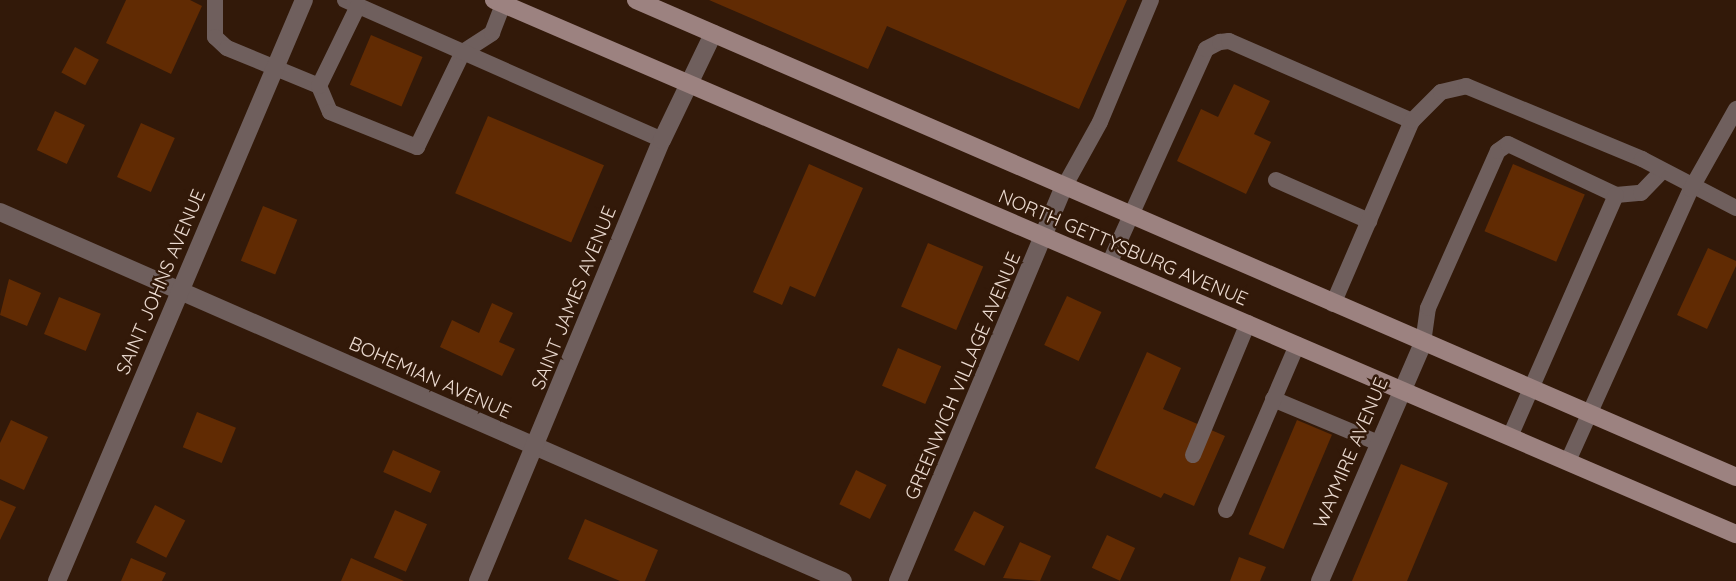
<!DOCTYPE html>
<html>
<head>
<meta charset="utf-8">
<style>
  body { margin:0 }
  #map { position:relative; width:1736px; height:581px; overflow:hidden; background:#321909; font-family:Quicksand,sans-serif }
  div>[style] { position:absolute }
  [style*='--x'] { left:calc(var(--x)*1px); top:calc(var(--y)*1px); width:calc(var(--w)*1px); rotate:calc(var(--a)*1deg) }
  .building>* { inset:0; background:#612b03; transform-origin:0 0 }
  .service>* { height:16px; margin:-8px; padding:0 8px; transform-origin:8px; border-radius:8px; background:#6f5f5d }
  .minor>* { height:18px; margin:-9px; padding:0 9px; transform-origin:9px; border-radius:9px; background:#6f5f5d }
  .secondary>* { height:18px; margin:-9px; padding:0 9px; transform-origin:9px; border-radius:9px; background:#9c8280 }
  span { translate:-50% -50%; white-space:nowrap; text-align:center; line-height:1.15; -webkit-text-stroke:5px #321909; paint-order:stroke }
  .street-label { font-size:19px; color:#ecdbd1 }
</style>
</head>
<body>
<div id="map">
  <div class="building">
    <div style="clip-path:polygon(126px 0,190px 0,202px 6px,171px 74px,106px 43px)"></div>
    <div style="clip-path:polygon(709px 0,1127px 0,1079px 109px,887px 26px,868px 69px)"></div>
    <div style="left:371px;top:35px;width:56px;height:54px;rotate:23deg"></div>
    <div style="left:75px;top:47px;width:27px;height:29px;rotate:28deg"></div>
    <div style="clip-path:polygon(1234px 84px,1270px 101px,1254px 134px,1271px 142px,1246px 194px,1177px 161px,1201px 109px,1218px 117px)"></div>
    <div style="left:55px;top:111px;width:33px;height:43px;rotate:25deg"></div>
    <div style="left:488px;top:116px;width:126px;height:84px;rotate:23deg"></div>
    <div style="left:141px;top:123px;width:37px;height:59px;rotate:24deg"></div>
    <div style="clip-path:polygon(809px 164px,863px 188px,815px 297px,790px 286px,782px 305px,753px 292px)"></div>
    <div style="left:1513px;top:164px;width:78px;height:73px;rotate:23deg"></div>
    <div style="left:263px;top:206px;width:37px;height:59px;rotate:22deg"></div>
    <div style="left:928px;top:243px;width:60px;height:69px;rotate:23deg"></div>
    <div style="clip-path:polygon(1708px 248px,1736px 261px,1736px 266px,1707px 329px,1677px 315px)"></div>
    <div style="clip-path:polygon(9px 279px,41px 293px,27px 326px,0 315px)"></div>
    <div style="left:1067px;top:296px;width:38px;height:54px;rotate:25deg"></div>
    <div style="left:59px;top:297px;width:45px;height:40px;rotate:22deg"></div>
    <div style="clip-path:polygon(492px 303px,513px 313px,499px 342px,515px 349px,502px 376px,440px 347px,452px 320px,479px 333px)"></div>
    <div style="left:898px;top:348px;width:47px;height:41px;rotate:23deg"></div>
    <div style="clip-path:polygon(1147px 352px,1181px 368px,1163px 409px,1225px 436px,1194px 506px,1164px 493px,1161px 498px,1095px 468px)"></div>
    <div style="left:197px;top:412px;width:42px;height:38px;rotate:22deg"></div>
    <div style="clip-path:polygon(11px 420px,48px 437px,24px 490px,0 479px,0 443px)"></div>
    <div style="left:1297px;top:420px;width:38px;height:124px;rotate:23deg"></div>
    <div style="left:393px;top:450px;width:52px;height:24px;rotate:24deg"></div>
    <div style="clip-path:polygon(1401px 464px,1448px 483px,1407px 581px,1352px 581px)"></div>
    <div style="left:856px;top:470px;width:34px;height:38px;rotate:26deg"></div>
    <div style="clip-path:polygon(0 500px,16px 507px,0 540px)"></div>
    <div style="left:155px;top:505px;width:34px;height:42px;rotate:27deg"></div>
    <div style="left:395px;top:510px;width:35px;height:52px;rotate:24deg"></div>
    <div style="left:974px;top:511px;width:34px;height:44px;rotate:27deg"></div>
    <div style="clip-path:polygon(585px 519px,658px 550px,645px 581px,620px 581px,568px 559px)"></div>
    <div style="left:1107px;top:535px;width:31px;height:36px;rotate:25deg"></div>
    <div style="clip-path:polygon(1020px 542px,1051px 556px,1040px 581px,1003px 578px)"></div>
    <div style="clip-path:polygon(1239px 557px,1266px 567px,1260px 581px,1230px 581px)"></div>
    <div style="clip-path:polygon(131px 558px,166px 573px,162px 581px,121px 581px)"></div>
    <div style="clip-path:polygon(351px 558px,404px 581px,341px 581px)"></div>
  </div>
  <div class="service">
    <div style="--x:215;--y:0;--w:37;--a:90"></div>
    <div style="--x:215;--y:37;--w:16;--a:43"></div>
    <div style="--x:227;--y:48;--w:100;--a:22.4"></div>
    <div style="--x:319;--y:86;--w:28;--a:67"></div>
    <div style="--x:330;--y:112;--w:94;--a:21.9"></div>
    <div style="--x:417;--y:147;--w:106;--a:-64.2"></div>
    <div style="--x:463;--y:52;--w:35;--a:-33"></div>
    <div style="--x:492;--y:33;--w:31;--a:-69"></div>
    <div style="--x:345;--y:0;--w:347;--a:23.8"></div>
    <div style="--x:319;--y:86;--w:89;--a:-64"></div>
    <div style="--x:1276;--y:180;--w:102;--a:23.8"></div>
    <div style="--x:1064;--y:187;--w:74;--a:-61"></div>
    <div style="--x:1100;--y:122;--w:132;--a:-67.3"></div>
    <div style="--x:1616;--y:195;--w:25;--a:-5"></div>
    <div style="--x:1641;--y:193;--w:30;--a:-46"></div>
    <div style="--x:1109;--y:264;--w:236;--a:-65.7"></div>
    <div style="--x:1206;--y:49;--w:16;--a:-27"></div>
    <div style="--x:1220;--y:42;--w:9;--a:-6"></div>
    <div style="--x:1229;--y:41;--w:200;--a:23.6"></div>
    <div style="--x:1333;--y:304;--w:199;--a:-66.7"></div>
    <div style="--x:1412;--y:121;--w:41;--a:-45"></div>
    <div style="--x:1441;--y:92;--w:26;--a:-13"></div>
    <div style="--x:1466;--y:86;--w:191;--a:22.5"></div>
    <div style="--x:1642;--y:159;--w:106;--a:27.5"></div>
    <div style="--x:1423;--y:343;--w:35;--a:-82"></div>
    <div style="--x:1428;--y:308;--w:172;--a:-66"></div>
    <div style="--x:1498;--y:151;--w:12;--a:-35"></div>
    <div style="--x:1508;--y:144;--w:119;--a:25.3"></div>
    <div style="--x:1616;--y:195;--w:263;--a:113.7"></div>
    <div style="--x:1273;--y:399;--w:114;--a:22.7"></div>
    <div style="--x:1193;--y:455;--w:143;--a:-67.4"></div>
    <div style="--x:1568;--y:461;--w:299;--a:-65.7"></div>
    <div style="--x:1691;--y:189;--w:92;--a:-60.6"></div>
    <div style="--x:1226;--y:510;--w:180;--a:-66.7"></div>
  </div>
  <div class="minor">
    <div style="--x:0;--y:212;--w:920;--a:23.64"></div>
    <div style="--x:57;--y:581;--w:631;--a:-66.97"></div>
    <div style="--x:478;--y:581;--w:478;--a:-67.4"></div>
    <div style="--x:662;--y:140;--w:118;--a:-64.3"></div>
    <div style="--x:898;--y:581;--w:428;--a:-67.2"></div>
    <div style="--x:1320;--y:581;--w:259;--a:-66.6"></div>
  </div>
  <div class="secondary">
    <div style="--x:494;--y:0;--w:1352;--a:23.27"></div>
    <div style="--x:636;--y:0;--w:1199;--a:23.44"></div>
  </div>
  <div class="street-label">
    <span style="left:1123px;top:248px;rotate:23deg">NORTH GETTYSBURG AVENUE</span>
    <span style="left:161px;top:282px;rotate:-67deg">SAINT JOHNS AVENUE</span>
    <span style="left:574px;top:298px;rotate:-68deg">SAINT JAMES AVENUE</span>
    <span style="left:963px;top:376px;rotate:-67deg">GREENWICH VILLAGE AVENUE</span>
    <span style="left:430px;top:378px;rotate:24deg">BOHEMIAN AVENUE</span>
    <span style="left:1351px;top:453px;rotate:-67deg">WAYMIRE AVENUE</span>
  </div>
</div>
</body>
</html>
